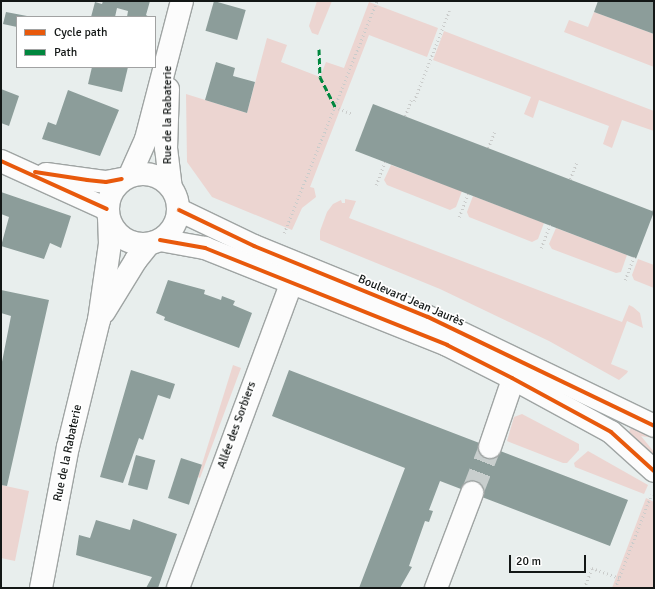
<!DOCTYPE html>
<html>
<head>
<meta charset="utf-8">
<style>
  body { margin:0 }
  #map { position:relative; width:655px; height:589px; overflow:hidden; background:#e8eeed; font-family:Signika,sans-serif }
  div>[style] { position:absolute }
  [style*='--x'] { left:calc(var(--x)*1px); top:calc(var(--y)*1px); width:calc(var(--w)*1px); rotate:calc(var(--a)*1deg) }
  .green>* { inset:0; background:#ecd5d1 }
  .building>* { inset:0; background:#8c9d9a; transform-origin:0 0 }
  .minor-tunnel>* { height:22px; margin-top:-11px; transform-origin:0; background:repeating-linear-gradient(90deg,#c8cecd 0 22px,transparent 0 33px) }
  .path>* { height:2.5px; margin-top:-1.25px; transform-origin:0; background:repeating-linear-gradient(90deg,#cacccb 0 1px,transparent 0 4px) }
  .roads { filter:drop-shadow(1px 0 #9fa4a3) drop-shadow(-1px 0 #9fa4a3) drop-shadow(0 1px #9fa4a3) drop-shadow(0 -1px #9fa4a3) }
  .minor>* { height:22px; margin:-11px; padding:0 11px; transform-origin:11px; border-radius:11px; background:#fcfcfc }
  .secondary>* { height:22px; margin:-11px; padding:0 11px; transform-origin:11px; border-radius:11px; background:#fcfcfc }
  .secondary>.ring { margin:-11px; padding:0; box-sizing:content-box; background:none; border:22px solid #fcfcfc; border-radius:50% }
  .quiet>* { height:3px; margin-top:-1.5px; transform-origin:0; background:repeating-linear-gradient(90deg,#00873e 0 6px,transparent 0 9px) }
  .cycleway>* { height:4px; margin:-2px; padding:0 2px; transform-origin:2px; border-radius:2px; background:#e8590c }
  span { translate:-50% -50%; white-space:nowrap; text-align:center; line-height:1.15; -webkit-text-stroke:3.5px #fff; paint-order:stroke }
  .street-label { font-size:12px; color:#131716 }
  .frame { position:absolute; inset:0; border:2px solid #131716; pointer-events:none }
  .legend { position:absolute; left:16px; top:16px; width:140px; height:52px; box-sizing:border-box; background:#fff; border:1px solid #a1a2a2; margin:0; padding:5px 7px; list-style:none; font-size:12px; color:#131716 }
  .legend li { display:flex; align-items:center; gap:8px; height:20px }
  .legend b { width:20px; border:1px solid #a1a2a2 }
  .scale { position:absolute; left:509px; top:555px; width:77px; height:18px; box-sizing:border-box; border:2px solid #131716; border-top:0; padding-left:5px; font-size:12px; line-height:14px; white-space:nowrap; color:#131716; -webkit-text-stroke:3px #fff; paint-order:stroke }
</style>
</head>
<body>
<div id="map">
  <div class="green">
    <div style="clip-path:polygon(317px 1px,332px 1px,318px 35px,312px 33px,309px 26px)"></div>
    <div style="clip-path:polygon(369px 2px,438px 28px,427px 57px,369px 35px,310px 187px,314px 188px,316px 197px,302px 208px,292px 230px,212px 197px,187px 162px,186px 94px,247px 113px,267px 38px,287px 45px,281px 62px,320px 77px,326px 62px,344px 68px)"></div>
    <div style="clip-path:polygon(594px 12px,654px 34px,654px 67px,564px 32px,569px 20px,588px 27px)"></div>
    <div style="clip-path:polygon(444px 31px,654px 111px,654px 131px,622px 120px,612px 148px,603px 144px,609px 126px,539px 100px,533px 118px,524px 114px,531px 97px,433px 60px)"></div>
    <div style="clip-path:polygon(391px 165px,462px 191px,456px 207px,450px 210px,387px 185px,384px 180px)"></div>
    <div style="clip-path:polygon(473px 196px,544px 223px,538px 239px,532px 242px,469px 217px,467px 212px)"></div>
    <div style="clip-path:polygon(345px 199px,356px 201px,349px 218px,622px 322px,629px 305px,633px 307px,640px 313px,643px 328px,627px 321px,611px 364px,628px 371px,627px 373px,619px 380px,549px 341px,440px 289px,320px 240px,320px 231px,327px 212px,333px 204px,341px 200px,342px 203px,345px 203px)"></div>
    <div style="clip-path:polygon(556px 228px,627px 255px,621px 272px,616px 273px,552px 249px,549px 244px)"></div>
    <div style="clip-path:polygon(638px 259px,654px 265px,654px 288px,634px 280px,632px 275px)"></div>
    <div style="clip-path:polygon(233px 365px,241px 368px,200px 478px,198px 477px)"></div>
    <div style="clip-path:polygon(522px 414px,579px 444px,579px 450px,567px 463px,563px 463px,507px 441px,514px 417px)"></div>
    <div style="clip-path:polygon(631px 427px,654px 431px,654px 438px,641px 436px,654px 452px,654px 460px,629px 432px)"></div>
    <div style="clip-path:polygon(588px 451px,648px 485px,644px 494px,575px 467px,574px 463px)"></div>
    <div style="clip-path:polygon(1px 485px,29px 491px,15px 561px,1px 558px)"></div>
    <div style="clip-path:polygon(646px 498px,654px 502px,654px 588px,612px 588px)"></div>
  </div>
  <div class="building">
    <div style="clip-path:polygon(103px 1px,150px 1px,146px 15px,149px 17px,127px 17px,128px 11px,117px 8px,115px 17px,91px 17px,95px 2px,102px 4px)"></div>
    <div style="left:214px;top:1px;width:33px;height:31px;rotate:16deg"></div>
    <div style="clip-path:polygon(598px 1px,654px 1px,654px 34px,594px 12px)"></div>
    <div style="clip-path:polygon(6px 12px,27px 16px,27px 17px,17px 17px,17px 27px,3px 24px)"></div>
    <div style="clip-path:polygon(216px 62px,235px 68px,233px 76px,255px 82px,247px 113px,205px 100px)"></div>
    <div style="clip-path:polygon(92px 67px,128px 67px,122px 92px,88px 84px)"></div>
    <div style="clip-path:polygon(1px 89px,19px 96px,9px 126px,1px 123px)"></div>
    <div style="clip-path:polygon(68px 90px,119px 110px,100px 156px,42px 139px,48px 122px,56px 125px)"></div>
    <div style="left:373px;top:104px;width:301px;height:50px;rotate:21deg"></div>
    <div style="clip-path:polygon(1px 192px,71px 216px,61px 248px,50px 243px,44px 259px,1px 246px,9px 217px,1px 214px)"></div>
    <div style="clip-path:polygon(168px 280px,205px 290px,204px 294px,221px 300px,222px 296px,235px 301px,233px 305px,252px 313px,239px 348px,164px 320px,165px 317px,156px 313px)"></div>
    <div style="clip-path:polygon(1px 290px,49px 300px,7px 486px,1px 485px,1px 367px,11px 316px,1px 313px)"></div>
    <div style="clip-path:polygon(131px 370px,175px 384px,170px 399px,158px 395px,143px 440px,139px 438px,123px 483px,100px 477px)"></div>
    <div style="clip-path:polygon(289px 370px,628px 500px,610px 546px,440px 481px,429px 510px,433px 511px,429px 522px,425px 521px,409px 566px,412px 567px,400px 588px,359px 588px,405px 468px,272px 416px)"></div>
    <div style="left:136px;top:455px;width:20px;height:31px;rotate:15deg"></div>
    <div style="left:181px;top:458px;width:22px;height:42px;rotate:18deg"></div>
    <div style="clip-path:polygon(133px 519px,177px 534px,158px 588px,146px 588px,152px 577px,76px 555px,79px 535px,90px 538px,96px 520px,130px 530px)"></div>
  </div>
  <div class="minor-tunnel">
    <div style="--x:472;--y:493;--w:49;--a:-68.6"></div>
  </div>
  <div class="path">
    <div style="--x:414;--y:101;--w:97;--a:-68.7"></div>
    <div style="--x:335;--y:107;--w:19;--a:21"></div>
    <div style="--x:405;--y:116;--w:17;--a:-69"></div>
    <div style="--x:488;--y:148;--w:18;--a:-68"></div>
    <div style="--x:570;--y:179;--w:18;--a:-68"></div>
    <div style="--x:376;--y:185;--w:25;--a:-69"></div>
    <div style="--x:653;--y:211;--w:2;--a:-63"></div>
    <div style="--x:459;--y:217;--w:25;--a:-69"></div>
    <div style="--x:284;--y:233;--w:250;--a:-68.2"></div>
    <div style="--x:541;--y:248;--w:25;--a:-69"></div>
    <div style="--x:625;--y:280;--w:25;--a:-69"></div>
    <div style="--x:584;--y:588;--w:22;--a:-68"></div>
    <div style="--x:592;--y:568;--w:29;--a:20"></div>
    <div style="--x:615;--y:588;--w:100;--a:-68.8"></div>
  </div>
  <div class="roads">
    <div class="minor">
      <div style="--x:168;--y:89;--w:59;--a:91.9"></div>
      <div style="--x:166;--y:148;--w:38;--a:83"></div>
      <div style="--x:130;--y:175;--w:39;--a:-66"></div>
      <div style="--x:146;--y:139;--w:143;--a:-75.4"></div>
      <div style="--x:104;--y:312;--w:61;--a:-58.4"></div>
      <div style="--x:136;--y:260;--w:21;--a:-51"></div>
      <div style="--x:490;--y:447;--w:90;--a:-71.2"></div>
      <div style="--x:41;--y:588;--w:144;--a:-79.2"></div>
      <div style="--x:68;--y:447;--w:131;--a:-76.3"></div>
      <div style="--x:99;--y:320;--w:77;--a:-81.8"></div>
      <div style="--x:110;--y:244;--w:23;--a:-92"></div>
      <div style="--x:178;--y:588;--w:345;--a:-69.6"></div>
      <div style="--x:436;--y:588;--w:102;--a:-69.2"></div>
    </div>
    <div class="secondary">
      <div style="--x:1;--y:161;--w:116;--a:24.4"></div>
      <div class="ring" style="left:108px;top:174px;width:48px;height:48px"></div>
      <div style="--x:46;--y:174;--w:61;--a:7.6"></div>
      <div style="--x:106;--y:182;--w:16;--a:-11"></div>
      <div style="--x:179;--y:210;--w:83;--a:25.6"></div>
      <div style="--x:254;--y:246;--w:188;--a:22.2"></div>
      <div style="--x:428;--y:317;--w:251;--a:25.7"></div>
      <div style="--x:160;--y:240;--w:46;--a:10.1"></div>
      <div style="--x:205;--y:248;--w:261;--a:21.8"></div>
      <div style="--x:447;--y:345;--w:73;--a:26.9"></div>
      <div style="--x:512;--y:378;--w:113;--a:28.6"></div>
      <div style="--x:611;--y:432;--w:58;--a:42.2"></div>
    </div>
  </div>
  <div class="quiet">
    <div style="--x:319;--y:49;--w:28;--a:88"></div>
    <div style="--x:320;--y:77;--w:34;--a:63"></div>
  </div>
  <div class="cycleway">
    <div style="--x:1;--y:161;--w:116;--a:24.4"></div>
    <div style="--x:35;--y:172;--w:53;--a:8.7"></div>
    <div style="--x:87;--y:180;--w:19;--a:6"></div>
    <div style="--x:106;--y:182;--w:16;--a:-11"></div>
    <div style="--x:179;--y:210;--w:83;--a:25.6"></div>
    <div style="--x:254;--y:246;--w:188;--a:22.2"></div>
    <div style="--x:428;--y:317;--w:251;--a:25.7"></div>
    <div style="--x:160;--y:240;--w:46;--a:10.1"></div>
    <div style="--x:205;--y:248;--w:261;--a:21.8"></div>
    <div style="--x:447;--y:345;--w:73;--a:26.9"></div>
    <div style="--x:512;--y:378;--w:113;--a:28.6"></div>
    <div style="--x:611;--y:432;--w:58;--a:42.2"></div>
  </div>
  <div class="street-label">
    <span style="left:168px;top:115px;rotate:-90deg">Rue de la Rabaterie</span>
    <span style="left:411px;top:301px;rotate:23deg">Boulevard Jean Jaurès</span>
    <span style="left:237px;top:425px;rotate:-70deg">Allée des Sorbiers</span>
    <span style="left:68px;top:453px;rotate:-78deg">Rue de la Rabaterie</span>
  </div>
  <div class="frame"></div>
  <ul class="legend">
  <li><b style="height:5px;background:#e8590c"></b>Cycle path</li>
  <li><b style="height:5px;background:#00873e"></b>Path</li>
  </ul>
  <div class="scale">20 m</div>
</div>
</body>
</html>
